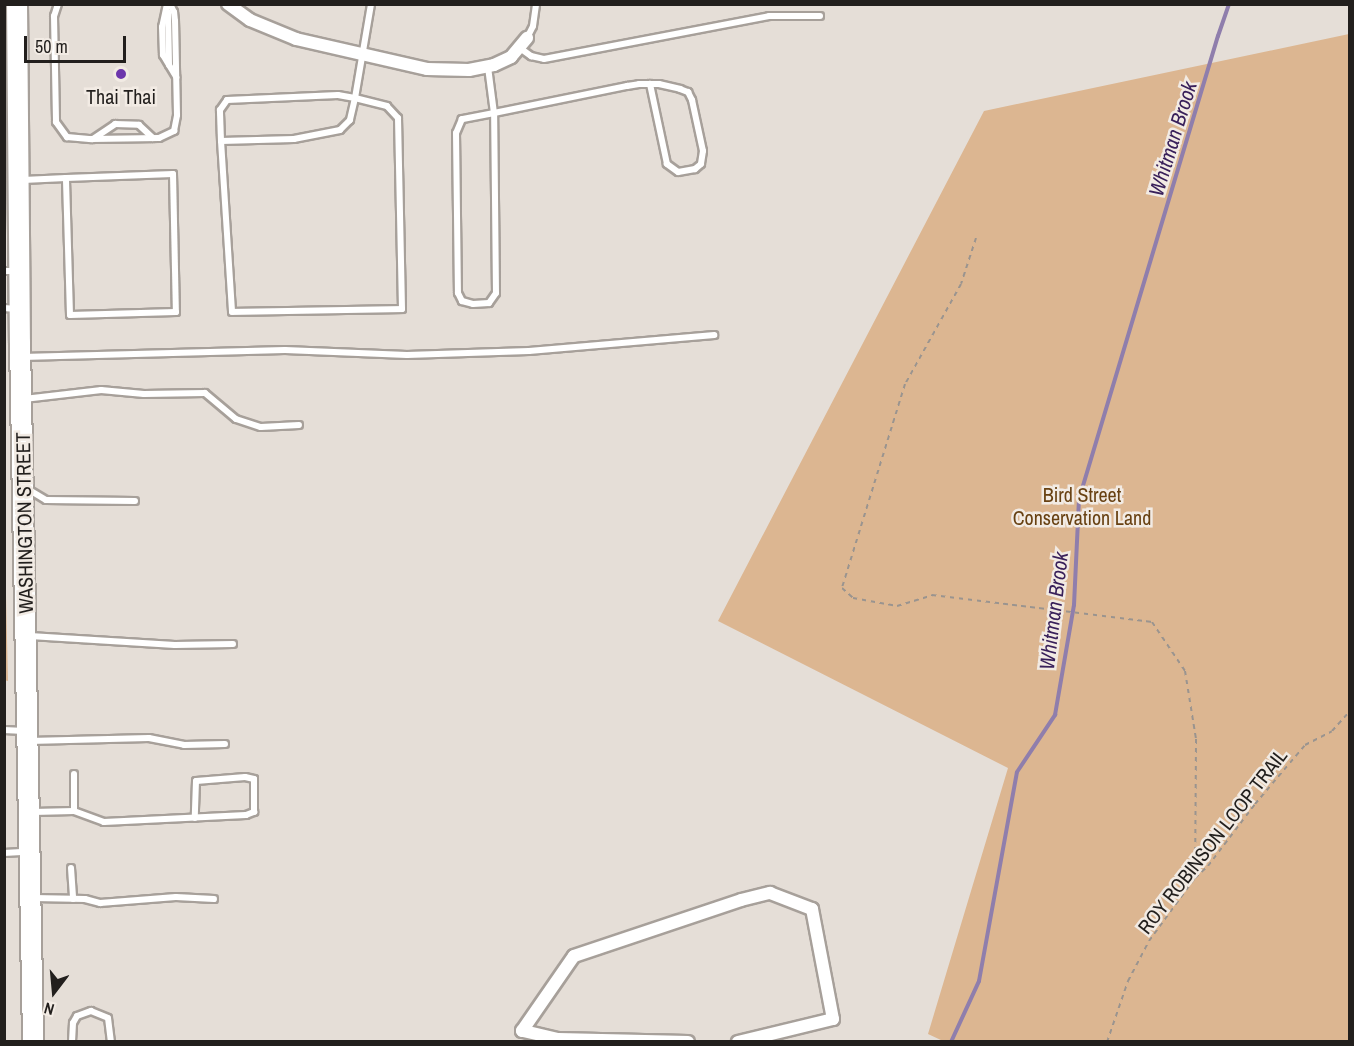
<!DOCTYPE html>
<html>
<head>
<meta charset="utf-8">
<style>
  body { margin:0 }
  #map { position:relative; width:1354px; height:1046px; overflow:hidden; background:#e5ded7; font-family:"Archivo Narrow",sans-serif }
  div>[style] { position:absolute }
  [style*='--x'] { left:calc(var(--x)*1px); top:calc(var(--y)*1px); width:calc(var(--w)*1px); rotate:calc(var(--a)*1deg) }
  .green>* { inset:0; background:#dcb691 }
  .stream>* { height:4px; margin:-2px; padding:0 2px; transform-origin:2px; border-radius:2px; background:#8f7eac }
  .path>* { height:2px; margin-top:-1px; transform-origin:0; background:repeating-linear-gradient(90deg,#9a948f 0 4.5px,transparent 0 9px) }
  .roads { filter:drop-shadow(2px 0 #a7a09a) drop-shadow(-2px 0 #a7a09a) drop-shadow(0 2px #a7a09a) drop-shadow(0 -2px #a7a09a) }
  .service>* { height:6px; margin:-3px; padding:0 3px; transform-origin:3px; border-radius:3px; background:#fff }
  .minor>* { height:12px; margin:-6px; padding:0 6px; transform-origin:6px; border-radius:6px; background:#fff }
  .primary>* { height:20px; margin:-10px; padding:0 10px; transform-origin:10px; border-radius:10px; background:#fff }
  .dots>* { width:16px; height:16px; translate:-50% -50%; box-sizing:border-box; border:3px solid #f2ebe4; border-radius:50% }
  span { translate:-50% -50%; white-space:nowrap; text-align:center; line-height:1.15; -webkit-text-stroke:5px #f2ebe4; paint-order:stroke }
  .poi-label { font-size:20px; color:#221f1d }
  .park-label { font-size:20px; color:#684112 }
  .street-label { font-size:20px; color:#221f1d }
  .water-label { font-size:21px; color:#39205a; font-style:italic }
  .frame { position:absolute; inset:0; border:6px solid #221f1d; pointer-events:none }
  .north { position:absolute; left:24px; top:962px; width:60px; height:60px; -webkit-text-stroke:4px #f2ebe4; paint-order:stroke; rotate:196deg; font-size:16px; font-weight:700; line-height:24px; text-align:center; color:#221f1d }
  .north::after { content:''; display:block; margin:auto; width:21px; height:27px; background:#221f1d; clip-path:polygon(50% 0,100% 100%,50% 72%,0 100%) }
  .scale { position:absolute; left:24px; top:36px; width:102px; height:27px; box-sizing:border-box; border:3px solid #221f1d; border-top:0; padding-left:8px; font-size:18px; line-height:21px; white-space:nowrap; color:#221f1d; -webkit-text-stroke:4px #f2ebe4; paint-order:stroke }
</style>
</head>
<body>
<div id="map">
  <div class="green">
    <div style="clip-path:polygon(1349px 34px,1349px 1041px,943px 1041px,928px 1034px,1008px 768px,718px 621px,984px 111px)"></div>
    <div style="clip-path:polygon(5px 552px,8px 681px,4px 680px)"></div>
  </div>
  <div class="stream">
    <div style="--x:951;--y:1042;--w:67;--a:-65.3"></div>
    <div style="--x:979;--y:981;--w:212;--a:-79.7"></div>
    <div style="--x:1017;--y:772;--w:69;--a:-56.3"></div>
    <div style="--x:1055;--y:715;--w:112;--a:-80.2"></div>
    <div style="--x:1074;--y:605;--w:106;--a:-87.3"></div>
    <div style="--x:1079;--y:499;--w:483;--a:-73.3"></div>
    <div style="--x:1218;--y:36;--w:34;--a:-71"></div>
  </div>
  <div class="path">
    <div style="--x:976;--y:238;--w:48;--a:108.1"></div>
    <div style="--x:961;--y:284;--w:115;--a:119.2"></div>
    <div style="--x:905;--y:384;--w:214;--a:107.2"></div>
    <div style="--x:842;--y:588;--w:15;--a:42"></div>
    <div style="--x:853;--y:598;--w:45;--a:10.3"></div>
    <div style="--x:897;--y:606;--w:37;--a:-17"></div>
    <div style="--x:932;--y:595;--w:222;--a:7"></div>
    <div style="--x:1152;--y:622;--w:59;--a:56"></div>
    <div style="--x:1185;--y:671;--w:69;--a:80.8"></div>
    <div style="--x:1196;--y:739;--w:139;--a:90.4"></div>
    <div style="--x:1107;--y:1042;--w:65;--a:-71"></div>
    <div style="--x:1128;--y:981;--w:45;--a:-62.3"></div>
    <div style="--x:1149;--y:941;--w:78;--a:-53.9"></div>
    <div style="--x:1195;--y:878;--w:18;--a:-43"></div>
    <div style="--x:1208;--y:866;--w:78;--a:-52.8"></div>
    <div style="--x:1255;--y:804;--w:77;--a:-49.7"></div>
    <div style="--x:1305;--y:745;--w:30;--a:-27"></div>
    <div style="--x:1332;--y:731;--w:27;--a:-48"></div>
  </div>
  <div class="roads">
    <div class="service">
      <div style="--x:58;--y:4;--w:13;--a:108"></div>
      <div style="--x:54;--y:16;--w:106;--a:88.9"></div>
      <div style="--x:56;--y:122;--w:19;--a:54"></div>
      <div style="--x:67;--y:137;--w:25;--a:5"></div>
      <div style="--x:92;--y:139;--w:67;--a:-0.9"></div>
      <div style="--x:159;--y:138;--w:17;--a:-25"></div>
      <div style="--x:174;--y:131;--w:16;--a:-79"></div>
      <div style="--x:177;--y:115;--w:94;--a:-91.2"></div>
      <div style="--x:175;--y:21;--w:9;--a:-96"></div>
      <div style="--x:174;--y:12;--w:9;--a:-117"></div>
      <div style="--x:167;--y:4;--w:24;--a:102"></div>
      <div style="--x:162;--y:27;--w:28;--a:88"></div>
      <div style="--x:163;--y:55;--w:26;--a:59"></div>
      <div style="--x:168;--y:12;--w:53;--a:88.9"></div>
      <div style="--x:527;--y:38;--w:13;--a:-63"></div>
      <div style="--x:533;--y:26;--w:22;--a:-82"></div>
      <div style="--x:520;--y:48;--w:14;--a:36"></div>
      <div style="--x:531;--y:56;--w:13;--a:13"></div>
      <div style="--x:544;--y:59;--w:229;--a:-10.8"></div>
      <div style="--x:769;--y:16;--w:51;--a:0"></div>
      <div style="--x:488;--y:67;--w:46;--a:82.6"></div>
      <div style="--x:494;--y:113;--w:33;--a:169"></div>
      <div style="--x:462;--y:119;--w:15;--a:113"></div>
      <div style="--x:456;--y:133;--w:160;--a:89.3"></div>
      <div style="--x:458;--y:293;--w:9;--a:63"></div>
      <div style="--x:462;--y:301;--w:11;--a:15"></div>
      <div style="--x:473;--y:304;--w:16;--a:-4"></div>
      <div style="--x:489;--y:303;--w:12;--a:-55"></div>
      <div style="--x:496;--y:293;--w:180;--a:-90.6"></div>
      <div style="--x:494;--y:113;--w:136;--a:-11.5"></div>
      <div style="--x:627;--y:86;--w:12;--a:-9"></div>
      <div style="--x:639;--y:84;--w:20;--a:0"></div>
      <div style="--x:659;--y:84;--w:22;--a:13"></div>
      <div style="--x:680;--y:89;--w:9;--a:21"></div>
      <div style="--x:688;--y:92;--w:9;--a:63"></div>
      <div style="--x:692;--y:100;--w:52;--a:77.8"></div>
      <div style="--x:703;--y:151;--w:13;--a:99"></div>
      <div style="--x:701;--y:164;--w:8;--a:140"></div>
      <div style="--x:695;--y:169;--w:17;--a:170"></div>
      <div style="--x:678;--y:172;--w:14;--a:-144"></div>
      <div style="--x:667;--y:164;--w:82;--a:-102"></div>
      <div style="--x:338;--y:95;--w:17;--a:10"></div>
      <div style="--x:355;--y:98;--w:23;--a:103"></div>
      <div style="--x:350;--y:120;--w:14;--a:135"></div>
      <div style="--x:340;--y:130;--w:47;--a:168.9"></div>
      <div style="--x:294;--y:139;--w:73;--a:178.4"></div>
      <div style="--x:221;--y:141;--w:31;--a:-92"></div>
      <div style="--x:220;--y:110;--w:12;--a:-55"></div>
      <div style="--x:227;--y:100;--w:111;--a:-2.6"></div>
      <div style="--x:93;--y:139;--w:27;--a:-34"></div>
      <div style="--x:115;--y:124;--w:24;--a:2"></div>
      <div style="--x:139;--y:125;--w:19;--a:43"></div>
      <div style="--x:221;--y:141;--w:171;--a:86.3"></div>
      <div style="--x:232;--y:312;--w:170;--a:-1"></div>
      <div style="--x:402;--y:309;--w:191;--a:-91.2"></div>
      <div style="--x:398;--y:118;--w:16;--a:-133"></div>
      <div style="--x:387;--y:106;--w:33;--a:-166"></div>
      <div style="--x:355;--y:98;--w:95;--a:-80.3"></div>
      <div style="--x:23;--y:180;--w:43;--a:-2.7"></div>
      <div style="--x:66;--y:178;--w:107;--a:-2.1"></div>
      <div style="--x:173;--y:174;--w:138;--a:88.8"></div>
      <div style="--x:176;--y:312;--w:106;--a:178.4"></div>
      <div style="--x:70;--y:315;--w:137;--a:-91.7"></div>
      <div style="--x:4;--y:271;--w:12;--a:0"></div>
      <div style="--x:4;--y:308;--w:12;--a:5"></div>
      <div style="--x:22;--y:357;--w:263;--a:-1.5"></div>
      <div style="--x:285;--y:350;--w:122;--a:2.3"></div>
      <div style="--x:407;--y:355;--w:122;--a:-1.9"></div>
      <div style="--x:529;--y:351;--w:186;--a:-4.9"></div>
      <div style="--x:24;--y:399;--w:78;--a:-6.7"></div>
      <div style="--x:101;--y:390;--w:43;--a:5.3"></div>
      <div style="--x:144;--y:394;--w:61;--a:-0.9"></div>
      <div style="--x:205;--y:393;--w:40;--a:40"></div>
      <div style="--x:236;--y:419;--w:26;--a:18"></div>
      <div style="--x:261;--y:427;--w:38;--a:-3"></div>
      <div style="--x:26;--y:488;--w:23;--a:31"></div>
      <div style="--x:46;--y:500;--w:89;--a:0.6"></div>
      <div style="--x:30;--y:636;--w:145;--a:3.6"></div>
      <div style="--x:175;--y:645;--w:58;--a:-1"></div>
      <div style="--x:4;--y:730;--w:20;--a:3"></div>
      <div style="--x:29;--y:741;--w:120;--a:-1.4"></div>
      <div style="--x:149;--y:738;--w:36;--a:11"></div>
      <div style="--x:184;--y:745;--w:41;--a:-1.4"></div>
      <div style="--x:74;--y:774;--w:37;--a:90"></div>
      <div style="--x:33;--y:812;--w:41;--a:-1.4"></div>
      <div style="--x:74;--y:811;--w:32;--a:20"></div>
      <div style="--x:104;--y:822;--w:142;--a:-2.8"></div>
      <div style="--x:246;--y:815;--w:9;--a:-21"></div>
      <div style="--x:254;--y:812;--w:33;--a:-90"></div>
      <div style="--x:254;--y:779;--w:9;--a:-167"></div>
      <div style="--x:245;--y:777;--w:49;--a:175.3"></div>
      <div style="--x:196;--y:781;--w:37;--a:92"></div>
      <div style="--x:4;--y:853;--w:22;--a:-3"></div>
      <div style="--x:71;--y:868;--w:31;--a:86"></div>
      <div style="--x:34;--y:898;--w:51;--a:1.1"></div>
      <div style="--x:85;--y:899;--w:16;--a:15"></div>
      <div style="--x:100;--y:903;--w:76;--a:-4.5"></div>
      <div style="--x:176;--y:897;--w:38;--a:3"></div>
      <div style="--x:72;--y:1042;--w:19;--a:-87"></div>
      <div style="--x:73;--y:1023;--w:8;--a:-60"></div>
      <div style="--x:77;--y:1016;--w:15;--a:-20"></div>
      <div style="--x:91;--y:1011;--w:18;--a:22"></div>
      <div style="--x:108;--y:1018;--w:24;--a:83"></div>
    </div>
    <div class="minor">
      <div style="--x:228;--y:4;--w:27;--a:36"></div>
      <div style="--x:250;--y:20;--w:50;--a:22.4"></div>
      <div style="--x:296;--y:39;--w:134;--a:12.9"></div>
      <div style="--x:427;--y:69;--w:42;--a:1.4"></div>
      <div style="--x:469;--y:70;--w:25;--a:-11"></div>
      <div style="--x:494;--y:65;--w:19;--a:-25"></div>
      <div style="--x:511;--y:57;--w:25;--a:-50"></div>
      <div style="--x:688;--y:1042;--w:130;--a:-178.7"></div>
      <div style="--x:558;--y:1039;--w:37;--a:-167"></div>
      <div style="--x:522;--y:1031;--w:91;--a:-55.3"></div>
      <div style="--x:574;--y:956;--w:176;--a:-18.5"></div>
      <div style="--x:741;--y:900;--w:30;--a:-14"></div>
      <div style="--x:770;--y:893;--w:45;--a:20.9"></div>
      <div style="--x:812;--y:909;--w:112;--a:79.2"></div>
      <div style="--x:833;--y:1019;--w:98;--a:166.4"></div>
    </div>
    <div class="primary">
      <div style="--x:17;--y:4;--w:339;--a:89.5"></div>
      <div style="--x:20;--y:343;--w:699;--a:88.93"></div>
    </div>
  </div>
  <div class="dots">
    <div style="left:121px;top:74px;background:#6d36ac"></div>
  </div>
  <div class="poi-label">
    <span style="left:121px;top:96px">Thai Thai</span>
  </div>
  <div class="park-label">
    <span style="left:1082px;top:506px">Bird Street<br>Conservation Land</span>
  </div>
  <div class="street-label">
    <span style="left:24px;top:523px;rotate:-91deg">WASHINGTON STREET</span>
    <span style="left:1212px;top:841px;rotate:-52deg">ROY ROBINSON LOOP TRAIL</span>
  </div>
  <div class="water-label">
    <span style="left:1173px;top:139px;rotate:-73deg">Whitman Brook</span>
    <span style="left:1054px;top:611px;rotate:-83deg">Whitman Brook</span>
  </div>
  <div class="frame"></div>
  <div class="north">N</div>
  <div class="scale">50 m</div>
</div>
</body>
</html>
